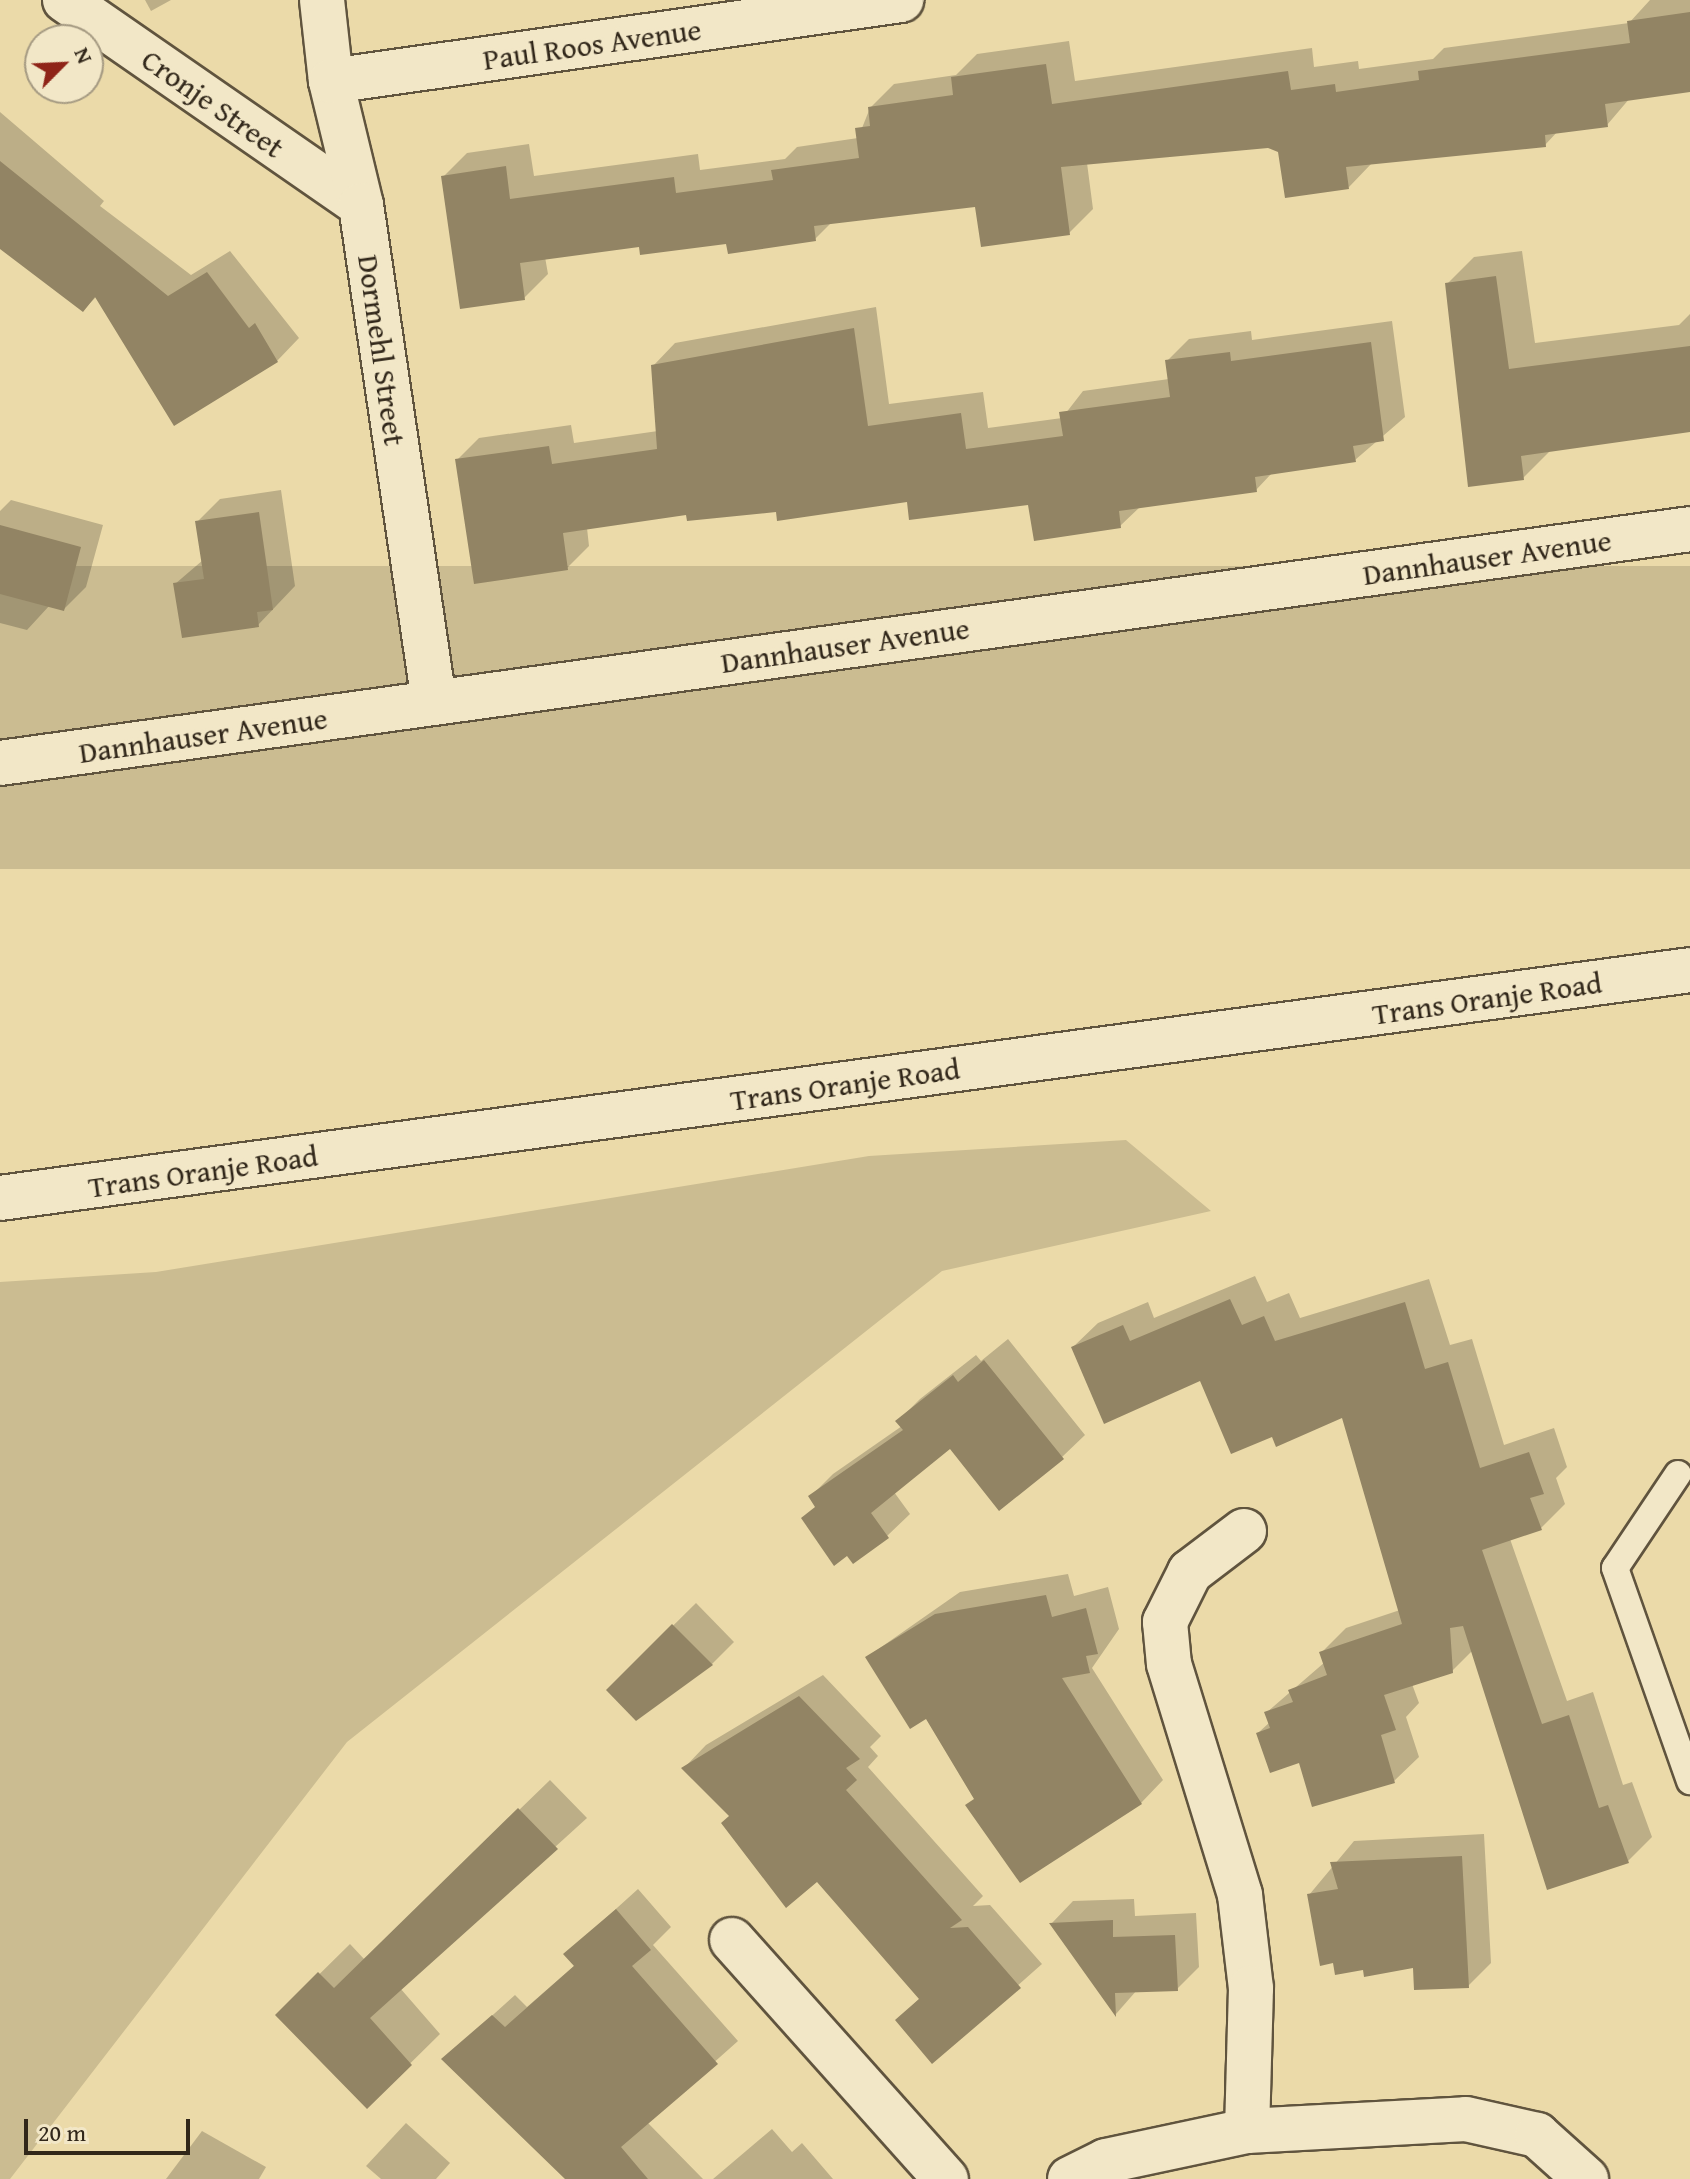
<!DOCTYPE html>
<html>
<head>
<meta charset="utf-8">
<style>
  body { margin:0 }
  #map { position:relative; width:1690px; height:2179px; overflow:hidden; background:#ebdaa9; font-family:"Gentium Book Plus",serif }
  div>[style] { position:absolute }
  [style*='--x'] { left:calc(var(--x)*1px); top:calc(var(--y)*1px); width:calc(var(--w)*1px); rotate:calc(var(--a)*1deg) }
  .green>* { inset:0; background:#cbbc91; transform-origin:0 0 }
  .shadow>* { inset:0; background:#0003 }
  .building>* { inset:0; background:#928464 }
  .roads { filter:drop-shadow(2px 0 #60543e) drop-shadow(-2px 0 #60543e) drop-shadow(0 2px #60543e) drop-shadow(0 -2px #60543e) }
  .service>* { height:26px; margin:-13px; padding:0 13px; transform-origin:13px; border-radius:13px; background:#f2e7c7 }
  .minor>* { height:44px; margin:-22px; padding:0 22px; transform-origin:22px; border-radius:22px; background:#f2e7c7 }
  .secondary>* { height:44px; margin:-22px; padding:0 22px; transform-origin:22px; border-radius:22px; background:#f2e7c7 }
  span { translate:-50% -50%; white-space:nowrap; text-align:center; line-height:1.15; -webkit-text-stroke:6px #f2e7c7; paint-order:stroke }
  .street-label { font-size:30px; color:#31271a }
  .north { position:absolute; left:24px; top:24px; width:80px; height:80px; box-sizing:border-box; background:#f2e7c7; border:2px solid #a59a82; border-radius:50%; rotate:66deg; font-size:22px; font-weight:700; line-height:32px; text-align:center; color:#31271a }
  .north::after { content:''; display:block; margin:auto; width:28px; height:36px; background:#8f2418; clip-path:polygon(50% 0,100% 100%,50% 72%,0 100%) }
  .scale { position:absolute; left:24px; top:2119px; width:166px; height:36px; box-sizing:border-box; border:4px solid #31271a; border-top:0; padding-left:10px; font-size:24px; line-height:28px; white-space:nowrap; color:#31271a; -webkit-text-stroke:6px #f2e7c7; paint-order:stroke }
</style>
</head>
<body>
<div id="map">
  <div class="green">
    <div style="left:1690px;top:566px;width:303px;height:1705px;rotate:90deg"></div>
    <div style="clip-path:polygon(1126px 1140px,1211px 1211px,942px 1271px,347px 1742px,10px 2179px,0 2179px,0 1282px,156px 1272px,869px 1156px)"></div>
  </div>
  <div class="shadow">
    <div style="clip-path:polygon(145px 0,171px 0,151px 11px)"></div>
    <div style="clip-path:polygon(1650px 0,1690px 0,1690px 90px,1630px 98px,1607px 125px,1558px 131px,1545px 145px,1372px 163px,1349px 187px,1268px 146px,1087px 163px,1093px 209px,1069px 233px,977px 205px,832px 222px,815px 239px,640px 244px,545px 257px,548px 274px,524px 298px,443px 177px,467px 153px,529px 144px,534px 176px,698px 154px,700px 170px,785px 159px,797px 147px,858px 138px,870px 108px,894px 84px,956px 75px,977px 54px,1069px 41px,1075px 81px,1312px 48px,1314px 67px,1358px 61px,1359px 69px,1433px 59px,1444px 48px,1629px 23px)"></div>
    <div style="clip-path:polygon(0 112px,104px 201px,100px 206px,191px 275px,230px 251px,299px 338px,277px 361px,97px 296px,83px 310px,0 246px)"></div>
    <div style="clip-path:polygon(1522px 251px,1535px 343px,1679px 325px,1690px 314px,1690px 411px,1550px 451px,1523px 478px,1447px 284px,1474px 257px)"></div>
    <div style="clip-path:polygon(876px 307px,889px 404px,983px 392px,988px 428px,1062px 418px,1083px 391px,1169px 379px,1167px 361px,1189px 339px,1251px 331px,1252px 340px,1392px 321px,1405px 417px,1355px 460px,1273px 472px,1256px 490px,1141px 506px,1120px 526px,1030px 503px,908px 500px,688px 513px,587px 528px,589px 546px,567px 568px,457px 460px,479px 438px,571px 425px,574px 443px,658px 431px,653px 366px,675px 343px)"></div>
    <div style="clip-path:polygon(281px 490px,295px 586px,258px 625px,175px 584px,203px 560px,197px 522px,220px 499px)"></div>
    <div style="clip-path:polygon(11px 500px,103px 525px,86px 587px,64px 609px,50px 605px,27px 630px,0 623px,0 511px)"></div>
    <div style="clip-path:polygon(1255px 1276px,1267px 1302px,1289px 1293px,1300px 1318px,1429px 1279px,1450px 1345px,1472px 1339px,1504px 1445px,1554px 1428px,1567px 1467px,1556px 1478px,1565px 1504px,1541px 1528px,1510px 1539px,1567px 1701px,1593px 1692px,1623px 1785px,1632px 1782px,1652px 1837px,1627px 1862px,1473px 1650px,1452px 1671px,1412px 1684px,1419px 1703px,1406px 1717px,1419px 1757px,1394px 1781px,1300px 1761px,1258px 1733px,1270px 1722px,1266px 1713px,1325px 1662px,1321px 1653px,1346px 1628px,1400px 1610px,1343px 1415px,1273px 1434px,1201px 1378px,1073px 1347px,1098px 1323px,1148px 1302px,1154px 1318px)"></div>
    <div style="clip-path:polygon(1008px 1339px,1085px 1435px,1062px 1457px,950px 1447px,894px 1492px,910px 1514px,887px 1536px,817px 1505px,811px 1496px,833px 1474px,902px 1426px,898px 1421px,920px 1399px,976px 1355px,981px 1361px)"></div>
    <div style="clip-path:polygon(1068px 1574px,1074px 1596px,1108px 1587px,1119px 1629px,1092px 1668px,1163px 1780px,1141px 1803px,976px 1797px,927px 1716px,867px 1657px,960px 1592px)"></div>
    <div style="clip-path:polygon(696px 1603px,734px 1642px,712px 1664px,608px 1690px)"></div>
    <div style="clip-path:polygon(823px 1675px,881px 1736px,870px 1747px,878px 1756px,868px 1767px,983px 1896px,973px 1906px,990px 1905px,1042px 1964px,932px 2061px,898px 2020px,920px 1998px,817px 1879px,731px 1816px,684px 1768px,706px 1745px)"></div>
    <div style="clip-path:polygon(550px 1780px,587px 1818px,400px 1988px,440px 2034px,367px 2106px,278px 2015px,350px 1944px,365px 1960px)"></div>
    <div style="clip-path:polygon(1484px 1834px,1491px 1963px,1468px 1986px,1415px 1966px,1365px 1967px,1309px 1895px,1354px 1841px)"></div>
    <div style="clip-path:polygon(638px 1889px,671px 1927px,653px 1945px,738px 2041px,647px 2122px,703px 2179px,570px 2179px,444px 2059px,515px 1995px,527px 2007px,575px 1965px,566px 1954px)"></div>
    <div style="clip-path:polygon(1134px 1899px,1135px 1916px,1196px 1913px,1199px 1967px,1177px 1989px,1137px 1990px,1116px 2014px,1052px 1923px,1073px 1901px)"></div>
    <div style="clip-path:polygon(406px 2123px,450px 2163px,436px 2179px,381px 2179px,366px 2166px)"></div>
    <div style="clip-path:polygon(772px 2129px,792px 2152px,802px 2143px,833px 2179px,713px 2179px)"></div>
    <div style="clip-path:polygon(202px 2131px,266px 2167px,259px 2179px,166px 2179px)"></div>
  </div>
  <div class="building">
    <div style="clip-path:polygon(1690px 12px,1690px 92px,1605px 104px,1608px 127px,1545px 135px,1546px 147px,1346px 167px,1349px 189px,1285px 198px,1278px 152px,1268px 148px,1061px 167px,1070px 235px,981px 247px,975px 207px,814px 226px,816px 241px,728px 254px,726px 244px,640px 255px,639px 247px,520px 263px,525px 300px,460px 309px,441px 176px,506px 166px,510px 199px,674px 177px,676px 193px,773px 180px,771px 170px,859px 158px,855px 128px,870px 126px,868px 107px,953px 95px,951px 77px,1046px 64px,1052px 104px,1288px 71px,1291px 90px,1335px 84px,1336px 92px,1419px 80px,1418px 71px,1630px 43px,1627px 21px)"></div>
    <div style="clip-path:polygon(0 161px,168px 296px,207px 272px,249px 328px,255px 323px,278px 362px,174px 426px,95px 297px,83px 312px,0 249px)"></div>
    <div style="clip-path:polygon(1496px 276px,1509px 369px,1690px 346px,1690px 432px,1521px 456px,1524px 480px,1468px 487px,1445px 283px)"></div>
    <div style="clip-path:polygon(854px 328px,868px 426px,961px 413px,966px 449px,1063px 436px,1059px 412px,1170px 397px,1165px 360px,1230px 352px,1231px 361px,1371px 342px,1384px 441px,1353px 446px,1356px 462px,1255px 477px,1257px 492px,1119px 511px,1121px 528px,1034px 541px,1028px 505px,909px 520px,907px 502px,777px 521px,776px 512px,687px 521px,686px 515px,563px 533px,568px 570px,474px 584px,455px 459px,549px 446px,552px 464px,657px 449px,651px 365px)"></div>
    <div style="clip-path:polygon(259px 512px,273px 610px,257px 612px,259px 627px,182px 638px,173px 583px,204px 579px,195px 521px)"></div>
    <div style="clip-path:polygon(0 525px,81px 547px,64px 611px,0 594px)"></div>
    <div style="clip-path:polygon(1230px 1299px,1242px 1325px,1264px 1316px,1275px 1341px,1405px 1302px,1425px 1369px,1448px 1362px,1480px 1468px,1529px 1452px,1544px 1494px,1530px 1498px,1542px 1530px,1482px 1550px,1542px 1724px,1569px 1715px,1599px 1808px,1608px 1805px,1629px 1863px,1547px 1890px,1463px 1626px,1450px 1628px,1453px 1673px,1384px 1695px,1396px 1730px,1381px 1735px,1395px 1783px,1312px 1807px,1299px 1763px,1270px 1773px,1256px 1733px,1270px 1728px,1264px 1712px,1293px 1702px,1288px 1690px,1327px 1675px,1319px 1652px,1402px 1624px,1342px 1418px,1276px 1447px,1272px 1437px,1231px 1454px,1200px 1381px,1104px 1424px,1071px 1347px,1123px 1325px,1130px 1341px)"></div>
    <div style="clip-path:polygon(984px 1360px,1064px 1459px,999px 1511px,950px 1449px,871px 1513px,889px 1538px,853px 1564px,847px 1556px,834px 1566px,801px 1518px,815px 1507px,808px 1496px,903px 1430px,895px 1421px,953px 1375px,958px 1382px)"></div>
    <div style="clip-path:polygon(1046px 1595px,1052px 1617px,1086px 1608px,1098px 1654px,1086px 1656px,1090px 1673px,1062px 1678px,1142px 1804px,1020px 1883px,965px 1805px,974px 1799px,926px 1719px,910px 1729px,865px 1657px,935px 1614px)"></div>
    <div style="clip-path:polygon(672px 1624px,713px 1665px,636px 1721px,606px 1690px)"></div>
    <div style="clip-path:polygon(799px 1696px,860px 1759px,846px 1768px,857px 1780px,846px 1790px,962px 1920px,950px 1928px,968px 1927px,1021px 1988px,932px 2064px,895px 2020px,919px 1999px,817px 1882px,786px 1908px,721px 1823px,729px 1816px,681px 1768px)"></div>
    <div style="clip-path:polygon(518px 1808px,558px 1849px,370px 2018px,412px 2065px,367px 2109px,275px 2015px,318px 1972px,334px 1988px)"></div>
    <div style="clip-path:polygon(1462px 1856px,1469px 1988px,1414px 1990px,1413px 1968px,1364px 1977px,1363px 1970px,1335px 1975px,1333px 1963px,1320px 1966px,1307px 1894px,1338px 1889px,1330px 1862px)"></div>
    <div style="clip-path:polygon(616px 1909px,651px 1950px,632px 1966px,718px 2064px,621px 2147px,648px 2179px,565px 2179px,441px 2059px,492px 2015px,505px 2027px,574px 1966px,563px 1954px)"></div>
    <div style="clip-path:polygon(1113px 1920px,1113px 1937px,1175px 1935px,1178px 1991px,1115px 1993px,1116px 2017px,1049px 1923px)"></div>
  </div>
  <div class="roads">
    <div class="service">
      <div style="--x:1678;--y:1474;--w:113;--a:123.8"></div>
      <div style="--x:1615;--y:1568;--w:226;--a:70.6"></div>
    </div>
    <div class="minor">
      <div style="--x:65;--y:0;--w:360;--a:34.7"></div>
      <div style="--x:322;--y:0;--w:81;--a:83.7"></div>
      <div style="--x:331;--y:81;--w:128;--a:76.4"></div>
      <div style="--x:361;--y:205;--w:502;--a:81.64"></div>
      <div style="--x:331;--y:81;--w:576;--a:-8.09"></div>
      <div style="--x:0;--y:763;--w:1706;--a:-7.88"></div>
      <div style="--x:1244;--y:1531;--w:68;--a:142.8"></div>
      <div style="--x:1190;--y:1572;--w:56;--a:116.6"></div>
      <div style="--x:1165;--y:1622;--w:42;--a:84.6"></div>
      <div style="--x:1169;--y:1664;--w:242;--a:72.9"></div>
      <div style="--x:1240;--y:1895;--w:94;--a:83.3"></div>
      <div style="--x:1251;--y:1988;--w:143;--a:91.6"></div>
      <div style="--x:732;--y:1940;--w:321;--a:48.2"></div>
      <div style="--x:1070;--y:2179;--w:40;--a:-26.6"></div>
      <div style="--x:1106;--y:2161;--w:144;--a:-12"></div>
      <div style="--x:1247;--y:2131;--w:219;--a:-3.1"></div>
      <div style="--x:1466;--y:2119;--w:73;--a:12.7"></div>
      <div style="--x:1537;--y:2135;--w:66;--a:41.9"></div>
    </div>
    <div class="secondary">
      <div style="--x:0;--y:1198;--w:1705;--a:-7.68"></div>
    </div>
  </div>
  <div class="street-label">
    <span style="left:592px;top:44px;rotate:-8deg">Paul Roos Avenue</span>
    <span style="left:213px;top:103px;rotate:35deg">Cronje Street</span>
    <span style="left:382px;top:350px;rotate:82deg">Dormehl Street</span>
    <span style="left:1487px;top:557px;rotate:-8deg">Dannhauser Avenue</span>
    <span style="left:845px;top:645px;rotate:-8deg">Dannhauser Avenue</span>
    <span style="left:203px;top:735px;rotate:-8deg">Dannhauser Avenue</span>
    <span style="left:1487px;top:998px;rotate:-8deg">Trans Oranje Road</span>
    <span style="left:845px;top:1084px;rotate:-8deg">Trans Oranje Road</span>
    <span style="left:203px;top:1171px;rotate:-8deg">Trans Oranje Road</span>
  </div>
  <div class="north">N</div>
  <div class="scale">20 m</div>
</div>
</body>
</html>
